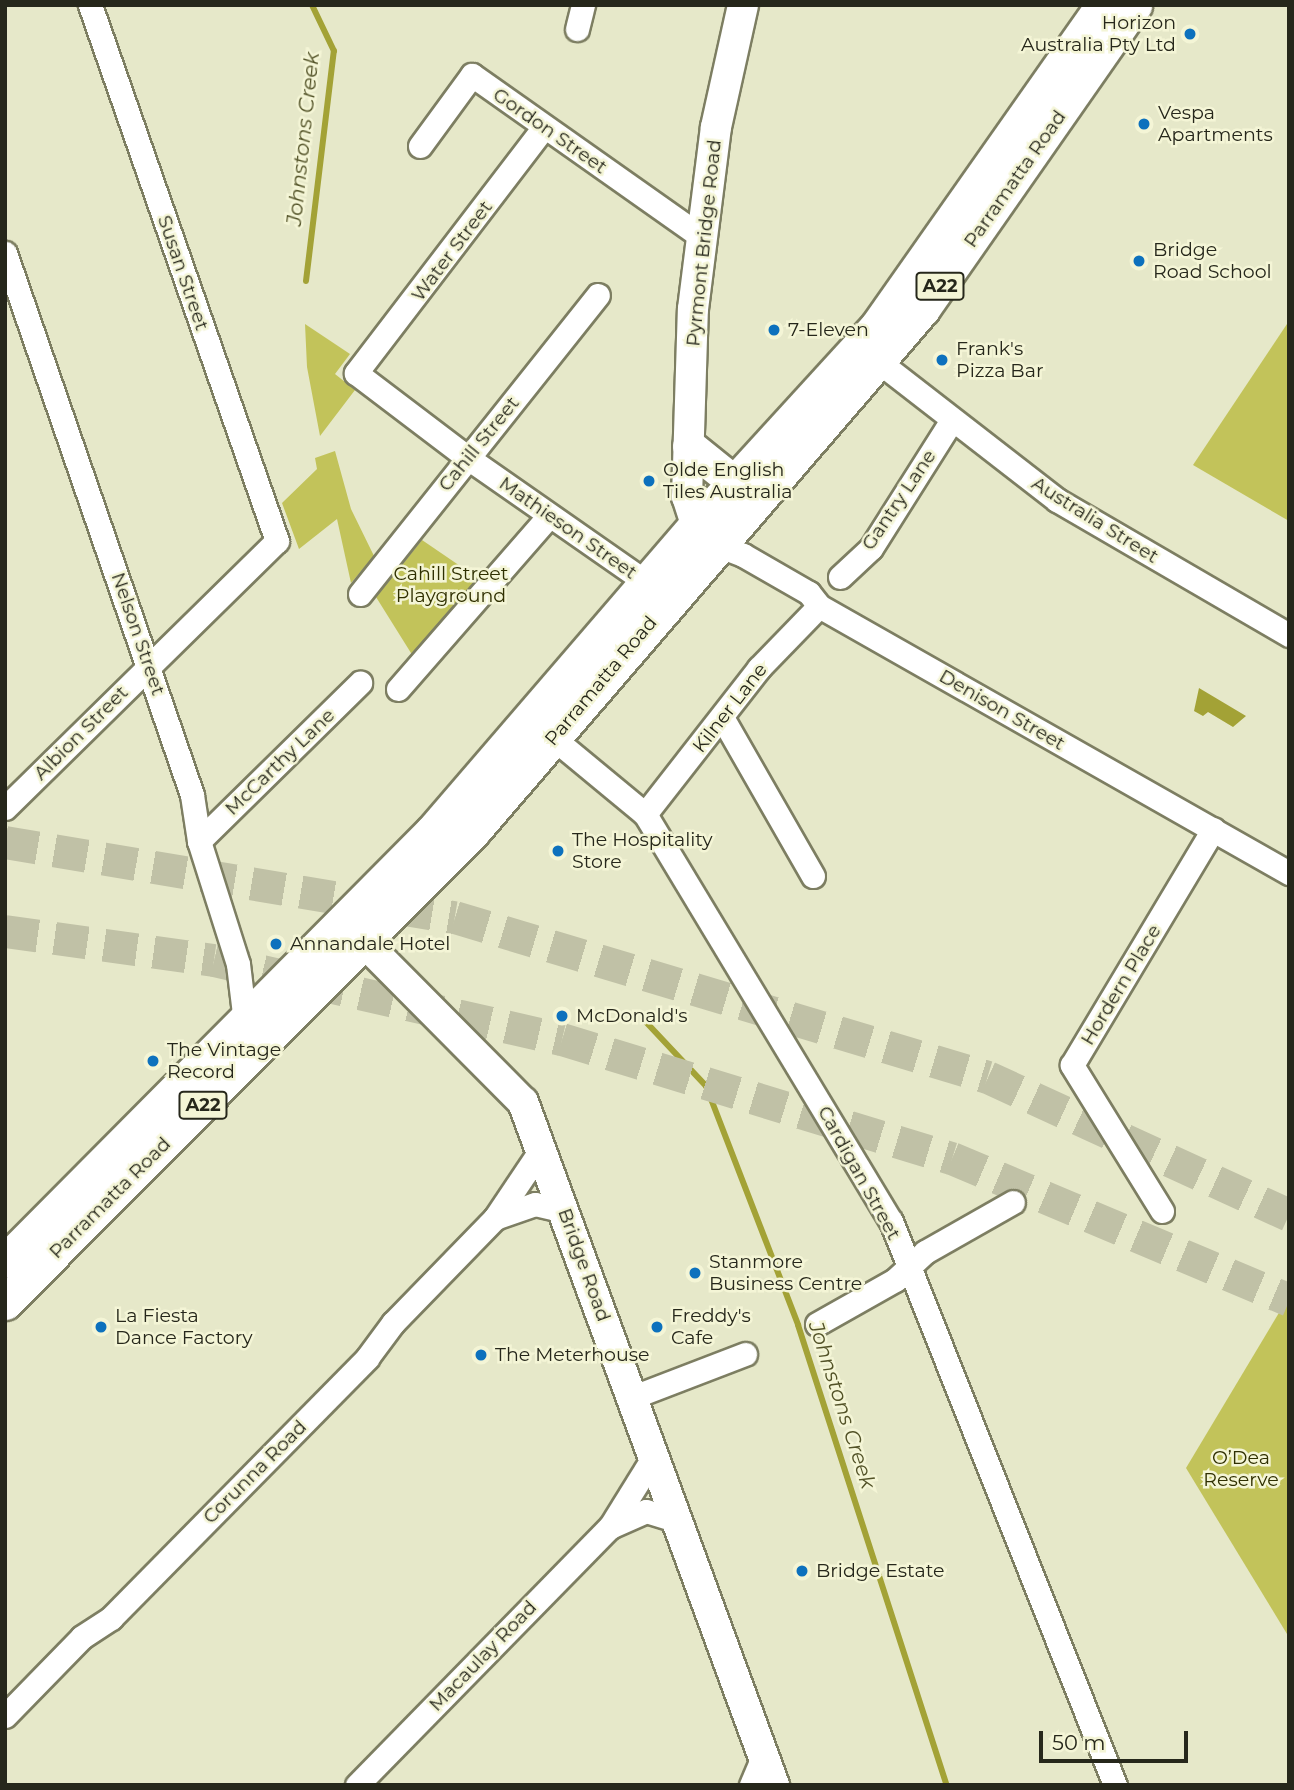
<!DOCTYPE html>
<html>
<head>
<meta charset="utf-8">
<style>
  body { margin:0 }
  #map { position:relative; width:1294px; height:1790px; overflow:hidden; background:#e6e8c9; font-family:Montserrat,sans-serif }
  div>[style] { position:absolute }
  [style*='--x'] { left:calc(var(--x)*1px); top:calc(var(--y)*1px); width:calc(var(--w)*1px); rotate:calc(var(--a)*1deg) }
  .green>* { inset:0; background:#c2c35a }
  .water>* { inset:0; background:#a3a236 }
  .stream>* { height:6px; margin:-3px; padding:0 3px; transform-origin:3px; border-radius:3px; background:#a3a236 }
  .highway-tunnel>* { height:33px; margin-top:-16.5px; transform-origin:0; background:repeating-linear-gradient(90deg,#c0c1a6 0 33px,transparent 0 50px) }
  .roads { filter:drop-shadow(2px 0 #7d7e62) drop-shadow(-2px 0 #7d7e62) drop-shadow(0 2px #7d7e62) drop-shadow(0 -2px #7d7e62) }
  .minor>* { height:23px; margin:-11.5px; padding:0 11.5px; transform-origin:11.5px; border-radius:11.5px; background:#fff }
  .major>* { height:30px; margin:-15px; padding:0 15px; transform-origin:15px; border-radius:15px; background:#fff }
  .highway>* { height:33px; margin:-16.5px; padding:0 16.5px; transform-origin:16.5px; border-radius:16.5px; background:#fff }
  .dots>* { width:19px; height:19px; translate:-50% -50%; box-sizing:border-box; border:4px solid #f4f5d6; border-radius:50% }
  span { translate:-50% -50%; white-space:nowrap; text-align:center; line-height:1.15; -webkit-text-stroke:5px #f4f5d6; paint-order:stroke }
  .shield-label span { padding:2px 5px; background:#f4f5d6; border:2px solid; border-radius:5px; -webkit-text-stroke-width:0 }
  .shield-label { font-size:18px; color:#26271b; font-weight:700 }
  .poi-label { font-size:19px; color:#26271b }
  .right { translate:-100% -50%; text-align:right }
  .left { translate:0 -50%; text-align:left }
  .street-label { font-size:19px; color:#26271b }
  .park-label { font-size:19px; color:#2f2f01 }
  .water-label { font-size:21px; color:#525227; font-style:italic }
  .frame { position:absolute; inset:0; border:7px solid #26271b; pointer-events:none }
  .scale { position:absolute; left:1039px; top:1731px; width:149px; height:32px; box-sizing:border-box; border:4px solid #26271b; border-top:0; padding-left:9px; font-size:21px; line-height:24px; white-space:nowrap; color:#26271b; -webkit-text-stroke:5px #f4f5d6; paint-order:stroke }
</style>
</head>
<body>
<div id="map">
  <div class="green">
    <div style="clip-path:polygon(1289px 321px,1289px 521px,1193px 465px)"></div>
    <div style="clip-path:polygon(305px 324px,350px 354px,335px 374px,355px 390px,320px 436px,307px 367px)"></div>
    <div style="clip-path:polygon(335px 451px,351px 509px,374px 556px,351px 583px,337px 519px,299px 549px,282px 503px,317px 469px,315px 458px)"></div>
    <div style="clip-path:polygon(422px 540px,485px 583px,416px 661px,376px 597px)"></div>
    <div style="clip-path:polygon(1289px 1296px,1289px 1633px,1287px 1634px,1186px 1468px)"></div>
  </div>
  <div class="water">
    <div style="clip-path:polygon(1199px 688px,1246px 716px,1233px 727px,1208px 712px,1203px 716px,1194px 711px)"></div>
  </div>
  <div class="stream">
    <div style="--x:306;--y:281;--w:232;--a:-83.1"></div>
    <div style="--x:334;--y:51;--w:51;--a:-115.6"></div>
    <div style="--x:645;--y:1021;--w:89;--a:46.8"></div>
    <div style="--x:706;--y:1086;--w:256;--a:68.9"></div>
    <div style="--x:798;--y:1325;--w:484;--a:72.1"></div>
  </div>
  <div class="highway-tunnel">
    <div style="--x:5;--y:842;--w:456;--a:9.5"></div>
    <div style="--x:455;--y:917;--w:556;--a:16.71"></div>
    <div style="--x:988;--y:1077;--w:331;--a:24.6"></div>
    <div style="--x:5;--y:931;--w:211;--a:7.9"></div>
    <div style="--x:214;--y:960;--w:357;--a:12.8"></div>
    <div style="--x:562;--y:1039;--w:408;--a:17"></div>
    <div style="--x:952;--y:1158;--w:366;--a:22.8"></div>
  </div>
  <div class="roads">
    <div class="minor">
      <div style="--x:577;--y:29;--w:25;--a:-76"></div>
      <div style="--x:544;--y:127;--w:310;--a:127.4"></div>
      <div style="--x:356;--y:373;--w:141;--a:37.2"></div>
      <div style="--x:468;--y:458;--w:217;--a:34.9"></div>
      <div style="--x:420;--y:146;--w:88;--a:-53.8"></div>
      <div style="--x:472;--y:75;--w:281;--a:35.2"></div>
      <div style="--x:5;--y:253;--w:573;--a:70.96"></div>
      <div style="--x:192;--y:795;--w:47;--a:81.3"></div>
      <div style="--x:199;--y:841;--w:129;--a:72.4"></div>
      <div style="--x:238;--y:964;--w:58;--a:83.1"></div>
      <div style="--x:879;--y:362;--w:225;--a:37.8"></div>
      <div style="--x:1057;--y:500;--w:268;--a:30.2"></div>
      <div style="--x:717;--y:545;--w:28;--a:21"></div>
      <div style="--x:743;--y:555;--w:76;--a:29.9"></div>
      <div style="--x:809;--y:593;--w:16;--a:52"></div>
      <div style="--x:819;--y:606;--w:541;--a:29.6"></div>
      <div style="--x:840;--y:577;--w:42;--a:-43.1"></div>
      <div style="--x:871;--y:548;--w:151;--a:-57.7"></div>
      <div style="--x:360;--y:594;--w:382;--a:-51.5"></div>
      <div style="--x:398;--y:689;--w:230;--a:-48.9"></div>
      <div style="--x:723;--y:719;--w:181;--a:60.2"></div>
      <div style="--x:553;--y:738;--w:119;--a:39.6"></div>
      <div style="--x:645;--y:814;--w:476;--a:58.9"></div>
      <div style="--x:891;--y:1221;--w:607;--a:68.34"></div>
      <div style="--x:5;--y:808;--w:381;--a:-44.5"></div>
      <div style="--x:277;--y:541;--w:568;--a:-109.23"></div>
      <div style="--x:645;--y:814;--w:185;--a:-52"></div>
      <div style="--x:759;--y:668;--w:86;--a:-45.9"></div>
      <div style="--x:199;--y:841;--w:226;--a:-44.5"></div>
      <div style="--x:1162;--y:1211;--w:172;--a:-121.7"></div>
      <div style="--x:1072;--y:1065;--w:275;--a:-59.1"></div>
      <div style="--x:495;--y:1218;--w:42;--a:-19.3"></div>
      <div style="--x:535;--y:1204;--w:31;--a:13"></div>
      <div style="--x:817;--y:1324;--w:90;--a:-29.4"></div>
      <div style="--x:895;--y:1280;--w:41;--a:-43"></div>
      <div style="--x:925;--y:1252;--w:101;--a:-29.6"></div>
      <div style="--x:633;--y:1397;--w:120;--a:-21"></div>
      <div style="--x:610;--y:1527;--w:39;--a:-24"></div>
      <div style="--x:646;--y:1511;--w:34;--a:17"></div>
      <div style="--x:5;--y:1716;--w:110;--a:-45.7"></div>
      <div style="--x:82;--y:1637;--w:35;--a:-33"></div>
      <div style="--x:111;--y:1618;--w:365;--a:-45.4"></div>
      <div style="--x:367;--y:1358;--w:44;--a:-53.4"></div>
      <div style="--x:393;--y:1323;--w:146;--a:-45.8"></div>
      <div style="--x:495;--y:1218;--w:84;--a:-56.1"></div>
      <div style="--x:357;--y:1785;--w:361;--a:-45.6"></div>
      <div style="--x:610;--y:1527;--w:84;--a:-58.2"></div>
      <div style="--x:751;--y:1785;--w:30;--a:-67"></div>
    </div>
    <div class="major">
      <div style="--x:696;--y:524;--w:28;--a:-108"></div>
      <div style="--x:687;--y:497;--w:188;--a:-88.2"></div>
      <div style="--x:693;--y:309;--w:183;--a:-82.8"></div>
      <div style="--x:716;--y:127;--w:125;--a:-77.5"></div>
      <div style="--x:348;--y:926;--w:248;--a:45.2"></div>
      <div style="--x:523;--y:1102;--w:728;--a:69.82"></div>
    </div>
    <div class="highway">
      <div style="--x:689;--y:446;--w:58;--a:38.7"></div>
      <div style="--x:5;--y:1261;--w:606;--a:-45.2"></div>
      <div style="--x:432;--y:831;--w:405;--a:-49.3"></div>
      <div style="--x:696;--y:524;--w:267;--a:-47.6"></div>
      <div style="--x:876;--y:327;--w:393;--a:-54.9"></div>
      <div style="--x:5;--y:1303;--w:664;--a:-45.18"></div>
      <div style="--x:473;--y:832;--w:690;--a:-49.29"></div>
      <div style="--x:923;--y:309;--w:371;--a:-55.1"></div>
    </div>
  </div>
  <div class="dots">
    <div style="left:1190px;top:34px;background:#0d71bd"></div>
    <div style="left:1144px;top:124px;background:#0d71bd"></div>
    <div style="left:1139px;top:261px;background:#0d71bd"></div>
    <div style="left:774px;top:330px;background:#0d71bd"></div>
    <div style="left:942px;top:360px;background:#0d71bd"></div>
    <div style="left:649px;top:481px;background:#0d71bd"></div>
    <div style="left:558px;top:851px;background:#0d71bd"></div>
    <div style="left:276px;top:944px;background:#0d71bd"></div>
    <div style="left:562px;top:1016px;background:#0d71bd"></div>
    <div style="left:153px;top:1061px;background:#0d71bd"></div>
    <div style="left:695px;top:1273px;background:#0d71bd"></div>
    <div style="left:101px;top:1327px;background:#0d71bd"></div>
    <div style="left:657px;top:1327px;background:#0d71bd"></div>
    <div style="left:481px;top:1355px;background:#0d71bd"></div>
    <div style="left:802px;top:1571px;background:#0d71bd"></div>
  </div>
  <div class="shield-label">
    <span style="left:940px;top:286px">A22</span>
    <span style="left:203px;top:1105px">A22</span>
  </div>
  <div class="poi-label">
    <span class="right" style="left:1176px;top:34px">Horizon<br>Australia Pty Ltd</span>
    <span class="left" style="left:1158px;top:124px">Vespa<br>Apartments</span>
    <span class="left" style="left:1153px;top:261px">Bridge<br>Road School</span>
    <span class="left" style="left:788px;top:330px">7-Eleven</span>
    <span class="left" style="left:956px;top:360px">Frank's<br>Pizza Bar</span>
    <span class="left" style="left:663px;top:481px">Olde English<br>Tiles Australia</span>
    <span class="left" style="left:572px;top:851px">The Hospitality<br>Store</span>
    <span class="left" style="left:290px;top:944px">Annandale Hotel</span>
    <span class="left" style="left:576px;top:1016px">McDonald's</span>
    <span class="left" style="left:167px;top:1061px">The Vintage<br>Record</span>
    <span class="left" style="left:709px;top:1273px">Stanmore<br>Business Centre</span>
    <span class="left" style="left:115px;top:1327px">La Fiesta<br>Dance Factory</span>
    <span class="left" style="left:671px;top:1327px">Freddy's<br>Cafe</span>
    <span class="left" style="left:495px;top:1355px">The Meterhouse</span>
    <span class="left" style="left:816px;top:1571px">Bridge Estate</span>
  </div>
  <div class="street-label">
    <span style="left:550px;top:131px;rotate:35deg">Gordon Street</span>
    <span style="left:1015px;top:179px;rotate:-55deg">Parramatta Road</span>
    <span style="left:704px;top:243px;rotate:-84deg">Pyrmont Bridge Road</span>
    <span style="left:452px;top:251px;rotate:-53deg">Water Street</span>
    <span style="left:183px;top:273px;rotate:71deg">Susan Street</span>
    <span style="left:479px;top:444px;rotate:-51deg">Cahill Street</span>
    <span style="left:899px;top:500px;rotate:-56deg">Gantry Lane</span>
    <span style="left:1095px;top:520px;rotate:32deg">Australia Street</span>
    <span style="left:568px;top:528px;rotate:35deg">Mathieson Street</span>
    <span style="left:138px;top:634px;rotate:71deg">Nelson Street</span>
    <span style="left:601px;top:681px;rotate:-50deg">Parramatta Road</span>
    <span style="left:730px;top:708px;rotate:-52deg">Kilner Lane</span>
    <span style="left:1002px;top:710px;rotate:30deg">Denison Street</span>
    <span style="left:81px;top:733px;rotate:-45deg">Albion Street</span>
    <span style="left:280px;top:762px;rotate:-44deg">McCarthy Lane</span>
    <span style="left:1121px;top:985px;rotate:-59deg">Hordern Place</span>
    <span style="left:859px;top:1173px;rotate:61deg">Cardigan Street</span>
    <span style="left:110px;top:1198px;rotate:-45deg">Parramatta Road</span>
    <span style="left:584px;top:1265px;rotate:70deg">Bridge Road</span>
    <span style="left:255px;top:1472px;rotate:-45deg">Corunna Road</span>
    <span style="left:483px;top:1656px;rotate:-46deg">Macaulay Road</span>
  </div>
  <div class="park-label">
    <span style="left:451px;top:585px">Cahill Street<br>Playground</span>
    <span style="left:1241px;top:1469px">O’Dea<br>Reserve</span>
  </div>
  <div class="water-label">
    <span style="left:303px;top:139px;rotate:-84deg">Johnstons Creek</span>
    <span style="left:842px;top:1405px;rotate:72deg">Johnstons Creek</span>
  </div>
  <div class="frame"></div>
  <div class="scale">50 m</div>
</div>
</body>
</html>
